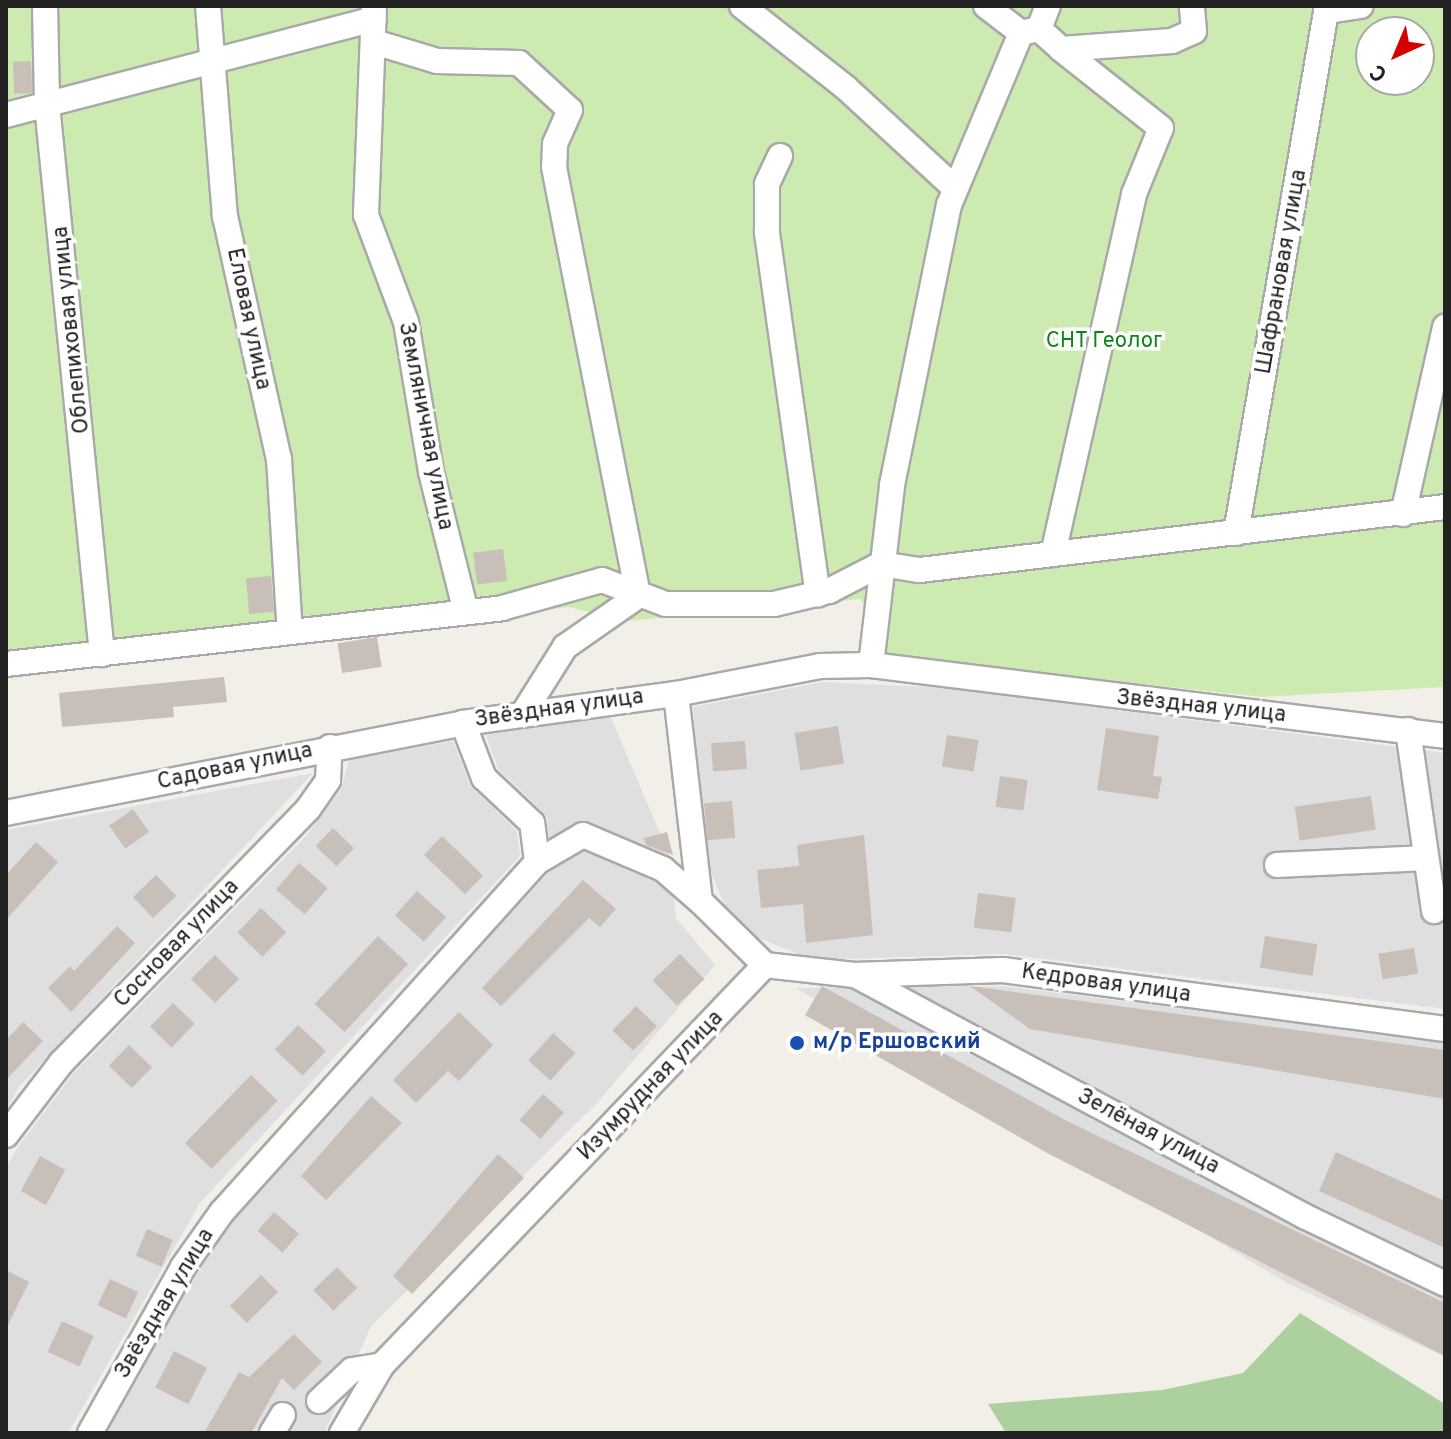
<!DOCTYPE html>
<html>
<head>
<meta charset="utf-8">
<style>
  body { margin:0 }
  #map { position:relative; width:1451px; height:1439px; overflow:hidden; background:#f2efe9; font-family:Overpass,sans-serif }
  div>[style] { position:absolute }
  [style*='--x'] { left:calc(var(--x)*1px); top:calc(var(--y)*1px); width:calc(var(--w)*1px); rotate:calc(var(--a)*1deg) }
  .residential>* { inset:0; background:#e0dfdf }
  .grass>* { inset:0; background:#cdebb0 }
  .forest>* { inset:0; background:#add19e }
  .building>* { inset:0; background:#c7bfb8; transform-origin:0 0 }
  .roads { filter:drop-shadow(2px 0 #a9a9a9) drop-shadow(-2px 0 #a9a9a9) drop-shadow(0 2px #a9a9a9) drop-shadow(0 -2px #a9a9a9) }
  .minor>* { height:24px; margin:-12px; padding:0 12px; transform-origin:12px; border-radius:12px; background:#fff }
  .dots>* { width:22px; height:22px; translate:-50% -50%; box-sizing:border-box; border:4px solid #fff; border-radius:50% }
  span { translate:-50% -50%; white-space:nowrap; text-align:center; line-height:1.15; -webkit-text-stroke:7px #fff; paint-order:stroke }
  .street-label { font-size:22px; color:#222 }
  .park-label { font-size:22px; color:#0c8416 }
  .transit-label { font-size:22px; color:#164399; font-weight:700 }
  .left { translate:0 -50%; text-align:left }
  .frame { position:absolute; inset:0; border:8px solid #222; pointer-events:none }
  .north { position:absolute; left:1355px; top:16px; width:80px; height:80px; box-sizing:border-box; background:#fff; border:2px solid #a7a7a7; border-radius:50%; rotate:224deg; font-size:22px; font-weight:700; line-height:32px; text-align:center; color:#222 }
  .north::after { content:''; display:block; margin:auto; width:28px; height:36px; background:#d40000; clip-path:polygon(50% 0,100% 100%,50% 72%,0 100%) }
</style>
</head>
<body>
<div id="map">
  <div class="residential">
    <div style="clip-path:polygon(822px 682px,947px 688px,1445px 753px,1445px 1009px,1005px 954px,813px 960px,734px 928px,703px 853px,693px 707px)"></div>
    <div style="clip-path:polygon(610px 715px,671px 860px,676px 918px,715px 965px,597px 1103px,371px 1326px,324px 1433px,104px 1433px,226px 1222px,551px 870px,547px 816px,498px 769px,486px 735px)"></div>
    <div style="clip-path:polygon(453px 741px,471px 787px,517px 831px,520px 856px,200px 1203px,68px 1433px,6px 1433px,6px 1167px,18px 1147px,73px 1074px,305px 837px,341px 790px,349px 760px)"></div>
    <div style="clip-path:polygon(313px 773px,19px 1087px,6px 1110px,6px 830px)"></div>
    <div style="clip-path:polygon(1003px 986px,1445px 1042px,1445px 1357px,1287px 1283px,796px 988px)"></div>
  </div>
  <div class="grass">
    <div style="clip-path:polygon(evenodd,6px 6px,1445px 6px,1445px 687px,1261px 697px,888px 656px,861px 599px,626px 621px,568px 607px,6px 679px,6px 6px,1371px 32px,1419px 32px,1419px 80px,1371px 80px,1371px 32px)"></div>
  </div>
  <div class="forest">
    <div style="clip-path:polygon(1300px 1313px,1445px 1404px,1445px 1433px,1006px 1433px,988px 1404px,1162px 1390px,1243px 1373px)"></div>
  </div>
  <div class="building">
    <div style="left:31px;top:61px;width:32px;height:18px;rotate:88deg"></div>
    <div style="left:503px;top:549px;width:32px;height:30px;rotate:83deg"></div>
    <div style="left:271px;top:576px;width:36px;height:25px;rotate:85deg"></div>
    <div style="left:377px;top:637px;width:30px;height:40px;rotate:81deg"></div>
    <div style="clip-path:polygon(224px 677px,227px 702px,173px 707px,174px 717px,62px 727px,59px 693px)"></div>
    <div style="left:838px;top:726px;width:38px;height:44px;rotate:81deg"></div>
    <div style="clip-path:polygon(1106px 728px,1159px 736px,1153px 776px,1162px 777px,1158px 799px,1097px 790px)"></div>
    <div style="left:947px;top:735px;width:32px;height:32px;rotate:9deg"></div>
    <div style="left:745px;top:741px;width:28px;height:34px;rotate:86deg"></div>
    <div style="left:1000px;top:776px;width:28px;height:31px;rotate:8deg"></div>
    <div style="left:1371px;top:796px;width:34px;height:77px;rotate:82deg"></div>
    <div style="left:732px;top:801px;width:37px;height:28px;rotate:85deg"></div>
    <div style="left:133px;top:809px;width:28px;height:29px;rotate:55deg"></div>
    <div style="left:333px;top:828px;width:29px;height:25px;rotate:44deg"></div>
    <div style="clip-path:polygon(667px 832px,673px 855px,646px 845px,644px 838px)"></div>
    <div style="clip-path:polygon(864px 835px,873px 935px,806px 943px,803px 904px,761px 908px,757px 870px,799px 866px,797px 845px)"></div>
    <div style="left:442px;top:836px;width:57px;height:26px;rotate:44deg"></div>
    <div style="clip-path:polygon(36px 842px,58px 862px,6px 920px,6px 875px)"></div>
    <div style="left:299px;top:863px;width:38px;height:35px;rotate:41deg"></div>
    <div style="left:156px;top:875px;width:29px;height:32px;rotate:46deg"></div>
    <div style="clip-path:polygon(583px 880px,616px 909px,600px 927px,589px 918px,501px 1006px,482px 988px)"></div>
    <div style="left:417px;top:891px;width:39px;height:33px;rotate:42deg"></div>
    <div style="left:978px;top:893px;width:38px;height:35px;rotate:7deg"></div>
    <div style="left:261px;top:908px;width:35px;height:34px;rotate:44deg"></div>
    <div style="clip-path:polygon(117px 926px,135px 943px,71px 1012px,48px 988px,70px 966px,74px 971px)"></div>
    <div style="left:378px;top:936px;width:41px;height:93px;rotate:43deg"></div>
    <div style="left:1265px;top:936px;width:53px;height:32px;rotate:9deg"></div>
    <div style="left:1414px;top:948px;width:26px;height:36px;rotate:81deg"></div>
    <div style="left:680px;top:954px;width:35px;height:38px;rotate:46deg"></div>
    <div style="left:215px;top:955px;width:34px;height:34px;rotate:45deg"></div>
    <div style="clip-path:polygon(822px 986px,1067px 1121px,1445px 1303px,1445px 1356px,1049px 1154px,805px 1015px)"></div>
    <div style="clip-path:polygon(970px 986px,1445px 1050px,1445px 1099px,1030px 1029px)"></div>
    <div style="left:173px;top:1003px;width:30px;height:33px;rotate:44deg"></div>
    <div style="left:636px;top:1006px;width:29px;height:34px;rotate:44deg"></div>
    <div style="clip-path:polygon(459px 1012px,493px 1045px,459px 1081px,448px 1071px,416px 1103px,393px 1080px)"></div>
    <div style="clip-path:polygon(23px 1022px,43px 1041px,6px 1080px,6px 1040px)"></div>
    <div style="left:298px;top:1025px;width:38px;height:34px;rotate:43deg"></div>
    <div style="left:553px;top:1033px;width:30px;height:37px;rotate:42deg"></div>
    <div style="left:129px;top:1045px;width:32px;height:29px;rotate:44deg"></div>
    <div style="left:251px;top:1075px;width:37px;height:95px;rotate:44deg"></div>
    <div style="left:543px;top:1094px;width:28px;height:35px;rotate:42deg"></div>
    <div style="clip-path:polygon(371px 1096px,402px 1123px,326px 1200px,301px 1176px)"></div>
    <div style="clip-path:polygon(1336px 1152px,1445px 1201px,1445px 1248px,1319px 1191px)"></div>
    <div style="clip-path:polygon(498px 1154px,524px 1178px,412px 1294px,393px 1276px)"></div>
    <div style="left:40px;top:1156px;width:29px;height:40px;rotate:29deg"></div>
    <div style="left:274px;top:1212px;width:33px;height:25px;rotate:41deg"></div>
    <div style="left:147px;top:1229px;width:28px;height:29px;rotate:23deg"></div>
    <div style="left:337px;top:1267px;width:29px;height:33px;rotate:46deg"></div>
    <div style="clip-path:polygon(6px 1270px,29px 1282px,6px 1329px)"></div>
    <div style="left:261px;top:1275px;width:24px;height:44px;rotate:45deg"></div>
    <div style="left:110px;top:1279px;width:31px;height:29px;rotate:25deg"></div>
    <div style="left:62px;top:1321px;width:35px;height:34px;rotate:25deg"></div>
    <div style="clip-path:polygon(294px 1334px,322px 1362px,294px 1390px,282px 1378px,251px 1433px,204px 1433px,239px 1372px,249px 1377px)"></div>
    <div style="left:174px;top:1351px;width:37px;height:41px;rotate:27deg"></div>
  </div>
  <div class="roads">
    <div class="minor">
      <div style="--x:45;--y:6;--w:99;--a:88.8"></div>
      <div style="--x:47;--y:105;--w:552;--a:84.28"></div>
      <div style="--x:208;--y:6;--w:211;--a:85.4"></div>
      <div style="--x:225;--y:216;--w:249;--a:77.5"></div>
      <div style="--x:279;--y:459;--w:173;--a:86.4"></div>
      <div style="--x:374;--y:6;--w:209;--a:92.2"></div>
      <div style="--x:366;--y:215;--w:114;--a:69.5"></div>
      <div style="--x:406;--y:322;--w:152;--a:80.5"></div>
      <div style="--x:431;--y:472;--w:144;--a:76"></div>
      <div style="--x:742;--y:6;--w:131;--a:38.2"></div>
      <div style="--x:845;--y:87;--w:149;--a:42.6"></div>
      <div style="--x:986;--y:6;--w:44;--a:37.6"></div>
      <div style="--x:1021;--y:33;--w:18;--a:-13"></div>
      <div style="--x:1039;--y:29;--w:25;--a:-69"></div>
      <div style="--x:1328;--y:11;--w:33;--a:-9"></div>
      <div style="--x:1039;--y:29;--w:30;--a:42"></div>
      <div style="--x:1061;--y:49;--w:111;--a:-4.1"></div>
      <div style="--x:1172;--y:41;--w:24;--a:-24"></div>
      <div style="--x:1194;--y:31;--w:25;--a:-95"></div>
      <div style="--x:374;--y:42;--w:66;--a:16.8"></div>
      <div style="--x:437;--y:61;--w:82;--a:1.4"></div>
      <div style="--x:519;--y:63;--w:69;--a:42.7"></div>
      <div style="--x:570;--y:110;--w:37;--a:114"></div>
      <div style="--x:555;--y:144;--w:23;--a:92"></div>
      <div style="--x:554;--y:167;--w:437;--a:78.9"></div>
      <div style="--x:638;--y:596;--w:89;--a:145.1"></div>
      <div style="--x:565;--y:647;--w:77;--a:122.2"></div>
      <div style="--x:6;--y:115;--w:380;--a:-14.6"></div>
      <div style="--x:780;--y:156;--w:31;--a:115"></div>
      <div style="--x:767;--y:184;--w:49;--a:90"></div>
      <div style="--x:767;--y:233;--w:365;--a:82"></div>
      <div style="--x:1403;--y:514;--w:192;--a:-77.3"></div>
      <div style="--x:1236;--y:533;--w:535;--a:-80.2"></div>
      <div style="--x:1053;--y:554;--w:369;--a:-77.3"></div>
      <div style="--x:1134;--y:194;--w:71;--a:-67.8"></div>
      <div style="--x:1161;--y:128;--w:127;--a:-141.7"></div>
      <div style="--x:6;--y:664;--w:499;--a:-6.4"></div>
      <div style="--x:502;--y:608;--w:104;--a:-15.6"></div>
      <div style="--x:602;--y:580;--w:68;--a:20.6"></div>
      <div style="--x:666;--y:604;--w:108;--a:0"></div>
      <div style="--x:774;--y:604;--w:57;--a:-13.3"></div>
      <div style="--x:829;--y:591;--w:59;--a:-27.4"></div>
      <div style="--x:881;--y:564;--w:39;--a:9"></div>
      <div style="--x:920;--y:570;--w:529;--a:-6.84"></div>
      <div style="--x:871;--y:665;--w:181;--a:-83.3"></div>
      <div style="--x:892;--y:485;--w:286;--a:-78.5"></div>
      <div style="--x:949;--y:205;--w:186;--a:-67.3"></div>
      <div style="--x:676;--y:694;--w:208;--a:83.4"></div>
      <div style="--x:700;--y:901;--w:91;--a:44.6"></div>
      <div style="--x:765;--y:965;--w:90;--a:6.4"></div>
      <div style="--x:854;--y:975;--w:149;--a:-1.9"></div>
      <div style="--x:1003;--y:970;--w:446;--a:7.6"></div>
      <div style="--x:1408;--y:730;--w:183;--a:81.8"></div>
      <div style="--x:6;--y:813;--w:466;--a:-11.1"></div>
      <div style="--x:537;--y:862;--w:53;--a:-30.4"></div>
      <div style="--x:583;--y:835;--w:87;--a:23"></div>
      <div style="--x:663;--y:869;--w:49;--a:40.9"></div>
      <div style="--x:1277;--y:865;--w:149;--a:-2.7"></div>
      <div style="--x:855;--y:975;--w:512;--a:28.22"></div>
      <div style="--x:1306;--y:1217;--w:154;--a:25.7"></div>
      <div style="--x:6;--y:1135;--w:91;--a:-52.6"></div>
      <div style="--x:61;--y:1063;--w:354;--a:-45.8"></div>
      <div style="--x:308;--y:809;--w:35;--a:-55"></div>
      <div style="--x:328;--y:780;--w:33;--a:-87"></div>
      <div style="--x:319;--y:1401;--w:45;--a:-43.2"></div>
      <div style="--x:352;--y:1370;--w:30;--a:-9"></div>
      <div style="--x:90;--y:1433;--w:190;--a:-60.7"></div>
      <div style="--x:183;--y:1267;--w:67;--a:-54.7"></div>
      <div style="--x:222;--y:1212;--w:471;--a:-48"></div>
      <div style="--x:537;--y:862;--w:39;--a:-97"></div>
      <div style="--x:532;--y:823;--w:66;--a:-136.8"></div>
      <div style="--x:484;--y:778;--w:59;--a:-110.9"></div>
      <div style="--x:463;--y:723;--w:215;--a:-7.8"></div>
      <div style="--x:676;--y:694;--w:147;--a:-11"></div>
      <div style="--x:820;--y:666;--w:51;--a:-1.1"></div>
      <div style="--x:871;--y:665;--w:578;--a:7.05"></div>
      <div style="--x:272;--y:1433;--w:21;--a:-59"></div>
      <div style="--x:342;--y:1433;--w:79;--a:-59.5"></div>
      <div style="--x:382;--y:1365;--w:554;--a:-46.24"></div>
    </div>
  </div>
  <div class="dots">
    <div style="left:797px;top:1043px;background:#1a4fb4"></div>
  </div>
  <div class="street-label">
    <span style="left:1282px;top:272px;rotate:-80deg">Шафрановая улица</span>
    <span style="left:248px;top:319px;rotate:78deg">Еловая улица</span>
    <span style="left:72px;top:330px;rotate:-96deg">Облепиховая улица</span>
    <span style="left:425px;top:426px;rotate:79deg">Земляничная улица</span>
    <span style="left:1201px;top:707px;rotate:6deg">Звёздная улица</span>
    <span style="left:559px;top:709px;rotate:-8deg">Звёздная улица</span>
    <span style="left:235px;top:767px;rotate:-12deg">Садовая улица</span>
    <span style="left:177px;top:944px;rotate:-46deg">Сосновая улица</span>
    <span style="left:1106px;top:984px;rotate:8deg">Кедровая улица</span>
    <span style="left:651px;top:1086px;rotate:-46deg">Изумрудная улица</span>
    <span style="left:1148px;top:1132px;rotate:28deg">Зелёная улица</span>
    <span style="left:165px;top:1304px;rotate:-59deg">Звёздная улица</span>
  </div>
  <div class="park-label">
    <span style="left:1104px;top:342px">СНТ Геолог</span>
  </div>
  <div class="transit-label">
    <span class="left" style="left:813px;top:1043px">м/р Ершовский</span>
  </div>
  <div class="frame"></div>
  <div class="north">С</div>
</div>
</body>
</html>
